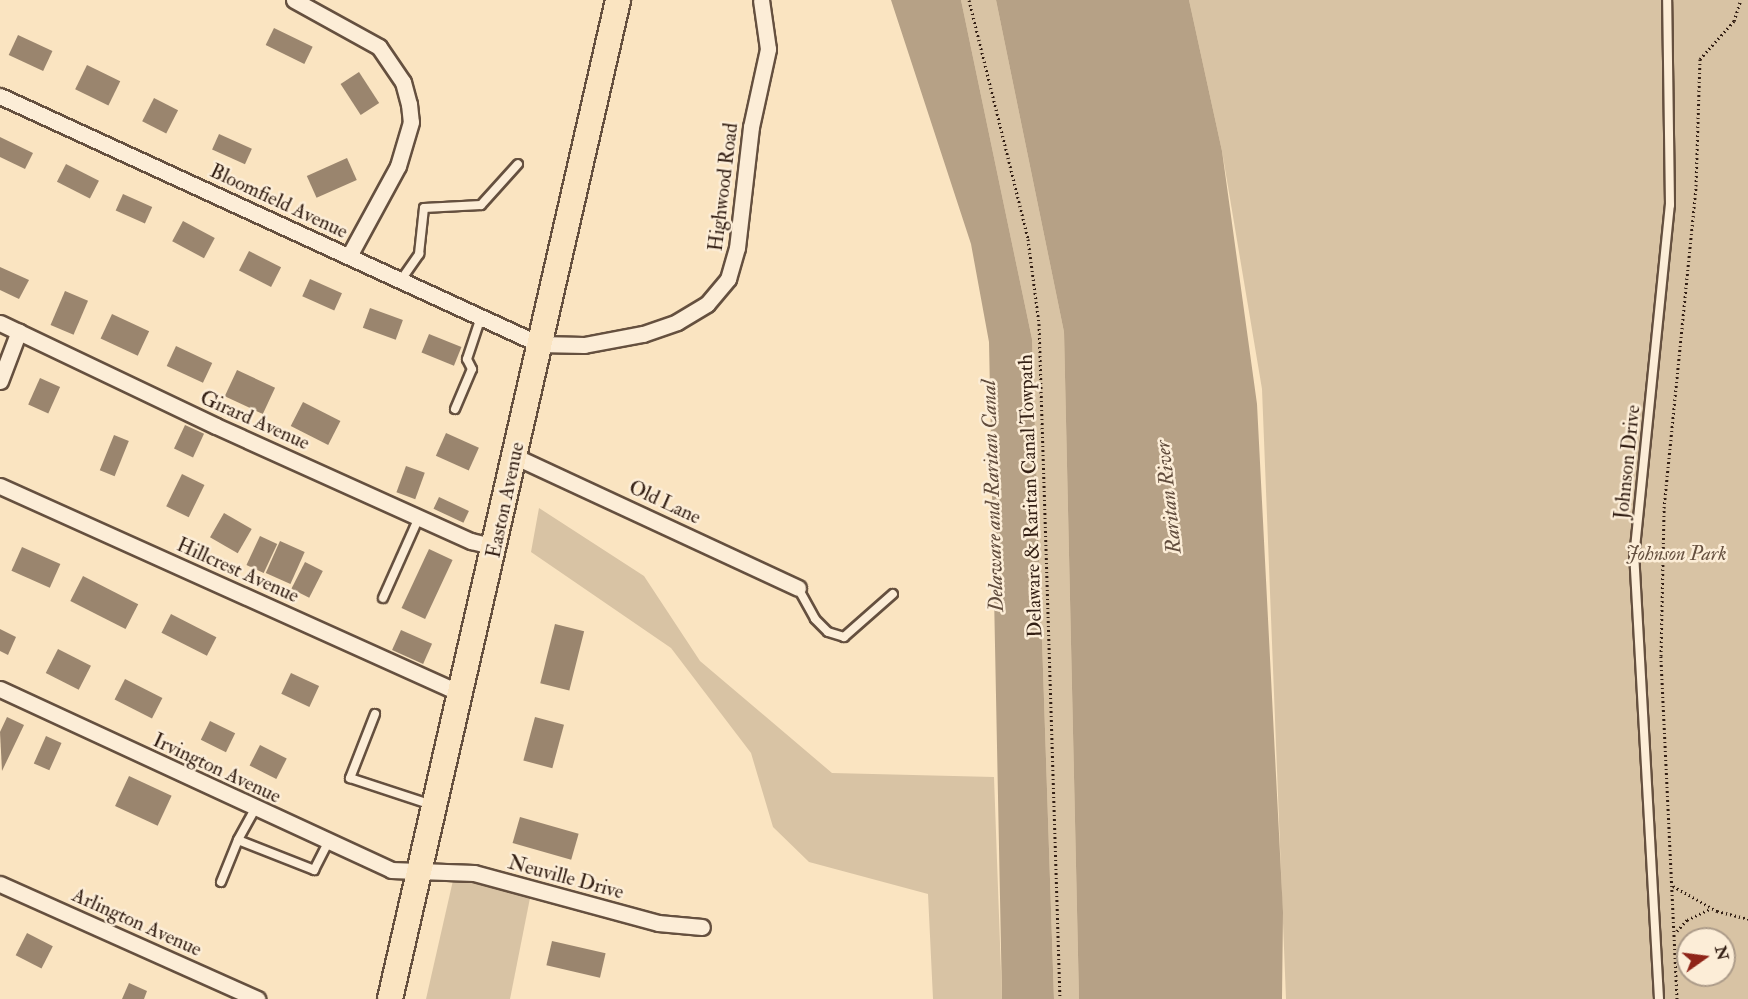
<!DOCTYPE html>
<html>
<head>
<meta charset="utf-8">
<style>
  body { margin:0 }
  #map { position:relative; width:1748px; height:999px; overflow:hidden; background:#fae4c1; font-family:"IM FELL Double Pica",serif }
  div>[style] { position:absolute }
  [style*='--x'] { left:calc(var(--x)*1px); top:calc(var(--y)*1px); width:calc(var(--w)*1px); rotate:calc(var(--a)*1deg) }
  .green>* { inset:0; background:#d8c3a4 }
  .water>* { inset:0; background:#b6a186 }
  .building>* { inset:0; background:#9a856e; transform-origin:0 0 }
  .path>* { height:3px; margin-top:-1.5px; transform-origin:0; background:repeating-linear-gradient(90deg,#331f14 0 1.5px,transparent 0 4.5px) }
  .roads { filter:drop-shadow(2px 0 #65503f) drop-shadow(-2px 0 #65503f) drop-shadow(0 2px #65503f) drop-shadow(0 -2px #65503f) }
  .service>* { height:8px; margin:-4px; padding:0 4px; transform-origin:4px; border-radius:4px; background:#fcedd7 }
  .minor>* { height:15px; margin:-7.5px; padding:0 7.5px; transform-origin:7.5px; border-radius:7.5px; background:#fcedd7 }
  .primary>* { height:24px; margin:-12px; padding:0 12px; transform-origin:12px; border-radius:12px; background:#fae4c1 }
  span { translate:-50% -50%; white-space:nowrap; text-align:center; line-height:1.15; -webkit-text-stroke:5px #fcedd7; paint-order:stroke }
  .street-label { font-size:20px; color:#331f14 }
  .park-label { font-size:20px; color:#65503f; font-style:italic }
  .water-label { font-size:21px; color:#614c3c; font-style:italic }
  .north { position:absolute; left:1676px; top:927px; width:60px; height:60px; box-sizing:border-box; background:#fcedd7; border:2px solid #ac9b89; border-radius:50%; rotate:76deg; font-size:16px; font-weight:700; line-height:24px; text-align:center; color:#331f14 }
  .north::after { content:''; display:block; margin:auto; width:21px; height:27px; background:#8f2418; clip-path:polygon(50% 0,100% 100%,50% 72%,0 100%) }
</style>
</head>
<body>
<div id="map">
  <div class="green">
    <div style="clip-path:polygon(961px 0,996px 0,1064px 332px,1079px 999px,1054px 999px,1032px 339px)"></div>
    <div style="clip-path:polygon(evenodd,1189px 0,1748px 0,1748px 999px,1286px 999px,1262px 389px,1222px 151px,1189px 0,1688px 939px,1724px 939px,1724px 975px,1688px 975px,1688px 939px)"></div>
    <div style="clip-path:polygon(539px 508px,644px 576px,700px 661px,832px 773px,994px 777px,1002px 999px,933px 999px,928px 894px,809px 862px,773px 827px,751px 753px,671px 648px,531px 552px)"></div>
    <div style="clip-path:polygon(454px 876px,530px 898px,510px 999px,426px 999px)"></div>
  </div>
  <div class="water">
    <div style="clip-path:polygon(891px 0,961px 0,1032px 339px,1054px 999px,1002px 999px,989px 342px,971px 244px)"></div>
    <div style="clip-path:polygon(996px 0,1189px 0,1222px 151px,1257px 404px,1283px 912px,1282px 999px,1079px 999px,1064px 332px)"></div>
  </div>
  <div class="building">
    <div style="left:274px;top:28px;width:43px;height:19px;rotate:26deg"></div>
    <div style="left:18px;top:35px;width:38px;height:22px;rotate:25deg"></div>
    <div style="left:87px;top:65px;width:37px;height:27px;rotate:26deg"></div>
    <div style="left:359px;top:72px;width:37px;height:22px;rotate:57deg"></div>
    <div style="left:154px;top:98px;width:27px;height:26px;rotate:27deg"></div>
    <div style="left:219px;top:134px;width:36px;height:17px;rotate:24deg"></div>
    <div style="clip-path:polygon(0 137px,33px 153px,25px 169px,0 157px)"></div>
    <div style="left:347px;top:158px;width:24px;height:44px;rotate:66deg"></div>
    <div style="left:66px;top:164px;width:37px;height:20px;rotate:27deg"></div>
    <div style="left:123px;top:194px;width:32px;height:18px;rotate:24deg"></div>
    <div style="left:183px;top:221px;width:36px;height:23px;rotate:28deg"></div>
    <div style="left:249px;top:251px;width:36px;height:22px;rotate:27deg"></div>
    <div style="clip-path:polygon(0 267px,29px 280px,19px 299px,0 290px)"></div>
    <div style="left:310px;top:279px;width:35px;height:19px;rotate:24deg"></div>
    <div style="left:65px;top:291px;width:25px;height:37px;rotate:23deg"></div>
    <div style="left:370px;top:308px;width:35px;height:21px;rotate:20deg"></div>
    <div style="left:112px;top:314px;width:41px;height:27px;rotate:25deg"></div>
    <div style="left:429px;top:334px;width:35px;height:20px;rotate:22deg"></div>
    <div style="left:176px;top:346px;width:40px;height:22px;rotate:25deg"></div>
    <div style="left:237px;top:370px;width:42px;height:29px;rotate:25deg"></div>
    <div style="left:40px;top:378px;width:22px;height:29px;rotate:24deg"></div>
    <div style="left:303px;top:402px;width:42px;height:27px;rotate:27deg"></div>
    <div style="left:185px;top:425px;width:21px;height:26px;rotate:25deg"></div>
    <div style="left:446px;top:433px;width:36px;height:25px;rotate:24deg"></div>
    <div style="left:114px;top:435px;width:16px;height:38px;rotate:22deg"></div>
    <div style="left:406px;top:466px;width:20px;height:28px;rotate:20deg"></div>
    <div style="left:182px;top:474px;width:25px;height:36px;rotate:26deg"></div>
    <div style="left:439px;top:497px;width:33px;height:13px;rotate:25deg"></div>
    <div style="left:224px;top:513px;width:32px;height:28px;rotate:30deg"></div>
    <div style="left:260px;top:536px;width:19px;height:32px;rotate:25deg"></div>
    <div style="left:280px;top:541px;width:27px;height:35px;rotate:24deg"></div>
    <div style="left:22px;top:547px;width:42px;height:26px;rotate:24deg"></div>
    <div style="left:429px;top:549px;width:26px;height:65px;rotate:25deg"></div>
    <div style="left:305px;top:562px;width:20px;height:30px;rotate:27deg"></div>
    <div style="left:83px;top:576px;width:62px;height:28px;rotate:27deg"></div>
    <div style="left:171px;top:614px;width:51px;height:21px;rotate:27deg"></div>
    <div style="left:555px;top:624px;width:30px;height:61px;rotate:14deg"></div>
    <div style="clip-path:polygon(0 629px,16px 637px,8px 655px,0 651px)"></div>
    <div style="left:401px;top:630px;width:34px;height:22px;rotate:24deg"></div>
    <div style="left:58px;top:649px;width:37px;height:27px;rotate:27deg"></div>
    <div style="left:291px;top:673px;width:31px;height:23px;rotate:25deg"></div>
    <div style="left:125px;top:679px;width:42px;height:23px;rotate:27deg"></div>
    <div style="clip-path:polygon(7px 717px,24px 725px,2px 771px,0 732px)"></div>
    <div style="left:535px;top:717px;width:30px;height:45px;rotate:15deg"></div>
    <div style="left:210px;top:721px;width:28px;height:21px;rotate:26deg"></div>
    <div style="left:46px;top:736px;width:17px;height:30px;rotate:24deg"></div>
    <div style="left:260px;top:745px;width:30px;height:23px;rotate:27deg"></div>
    <div style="left:129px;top:776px;width:47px;height:33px;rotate:25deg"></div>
    <div style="left:520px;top:817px;width:61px;height:27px;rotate:16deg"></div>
    <div style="left:27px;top:933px;width:29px;height:25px;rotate:27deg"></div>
    <div style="left:552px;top:941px;width:55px;height:25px;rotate:13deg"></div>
    <div style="clip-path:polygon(129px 983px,147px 991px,144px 999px,122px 999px)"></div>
  </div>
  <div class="path">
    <div style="--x:969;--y:0;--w:246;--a:76.1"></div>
    <div style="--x:1028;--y:239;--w:86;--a:82.6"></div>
    <div style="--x:1039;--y:324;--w:675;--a:88.22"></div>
    <div style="--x:1673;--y:886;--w:51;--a:29.6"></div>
    <div style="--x:1717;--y:911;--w:32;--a:14"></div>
    <div style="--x:1677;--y:931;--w:15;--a:-48"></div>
    <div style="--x:1687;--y:920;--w:25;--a:-26"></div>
    <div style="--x:1677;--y:999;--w:343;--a:-92.7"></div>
    <div style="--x:1661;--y:656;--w:148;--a:-88.8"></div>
    <div style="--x:1664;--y:508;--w:324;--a:-84.3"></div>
    <div style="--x:1696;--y:186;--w:127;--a:-88.2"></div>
    <div style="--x:1700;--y:59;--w:51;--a:-48.2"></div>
    <div style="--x:1734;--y:21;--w:22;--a:-72"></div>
  </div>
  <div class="roads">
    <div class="service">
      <div style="--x:401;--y:280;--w:32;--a:-55"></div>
      <div style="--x:419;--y:254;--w:46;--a:-83.8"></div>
      <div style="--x:424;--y:208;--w:57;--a:-3"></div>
      <div style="--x:481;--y:205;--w:55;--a:-47.9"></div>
      <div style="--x:455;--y:409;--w:43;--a:-67"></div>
      <div style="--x:472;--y:369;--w:11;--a:-117"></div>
      <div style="--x:467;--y:359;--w:44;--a:-71.6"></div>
      <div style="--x:798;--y:588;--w:35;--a:61"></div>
      <div style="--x:815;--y:619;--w:18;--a:45"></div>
      <div style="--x:828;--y:632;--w:17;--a:17"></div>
      <div style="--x:844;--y:637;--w:65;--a:-41.3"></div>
      <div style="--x:383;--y:598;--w:89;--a:-66"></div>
      <div style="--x:375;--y:714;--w:69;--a:111.3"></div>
      <div style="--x:350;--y:778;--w:86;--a:18.2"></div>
      <div style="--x:255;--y:809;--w:35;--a:119"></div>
      <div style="--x:238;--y:840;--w:82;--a:21.5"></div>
      <div style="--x:314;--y:870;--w:30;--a:-63"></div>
      <div style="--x:221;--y:882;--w:45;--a:-68"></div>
      <div style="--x:1659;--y:999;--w:442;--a:-93.2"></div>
      <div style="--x:1634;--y:558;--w:355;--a:-84.2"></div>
      <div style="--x:1670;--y:205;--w:205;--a:-90.8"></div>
    </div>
    <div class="minor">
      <div style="--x:294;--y:0;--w:97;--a:28.9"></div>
      <div style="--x:379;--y:47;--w:42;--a:55.6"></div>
      <div style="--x:403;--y:82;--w:23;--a:75"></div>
      <div style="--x:409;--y:104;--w:18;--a:84"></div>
      <div style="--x:411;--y:122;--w:46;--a:106.5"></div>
      <div style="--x:398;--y:166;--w:102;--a:118.6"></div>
      <div style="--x:0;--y:96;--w:593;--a:24.71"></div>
      <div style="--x:539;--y:344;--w:45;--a:1.3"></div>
      <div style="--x:584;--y:345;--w:60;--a:-10.6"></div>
      <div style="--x:643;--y:334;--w:36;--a:-19"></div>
      <div style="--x:677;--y:322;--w:35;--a:-31"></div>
      <div style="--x:707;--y:304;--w:33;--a:-50"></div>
      <div style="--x:728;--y:279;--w:32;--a:-74"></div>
      <div style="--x:737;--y:248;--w:122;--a:-83.4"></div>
      <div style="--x:751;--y:127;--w:80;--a:-77.7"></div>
      <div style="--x:768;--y:49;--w:49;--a:-98.1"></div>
      <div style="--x:0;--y:323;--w:239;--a:25.5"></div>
      <div style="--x:216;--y:426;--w:280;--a:24.3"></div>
      <div style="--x:471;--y:541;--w:25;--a:14"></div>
      <div style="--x:0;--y:381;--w:53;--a:-69.2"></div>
      <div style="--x:514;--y:456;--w:313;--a:24.9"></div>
      <div style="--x:0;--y:486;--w:504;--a:24.23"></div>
      <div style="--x:0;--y:689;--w:431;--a:24.8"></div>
      <div style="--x:391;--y:870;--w:83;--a:2.1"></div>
      <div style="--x:474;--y:873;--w:191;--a:15.2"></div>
      <div style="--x:658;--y:923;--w:44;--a:5.2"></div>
      <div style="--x:0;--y:884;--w:282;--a:24.1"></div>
    </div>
    <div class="primary">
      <div style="--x:390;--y:999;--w:1025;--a:-77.14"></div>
    </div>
  </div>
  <div class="street-label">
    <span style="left:723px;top:187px;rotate:-83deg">Highwood Road</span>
    <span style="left:279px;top:201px;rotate:25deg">Bloomfield Avenue</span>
    <span style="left:255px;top:420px;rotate:24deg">Girard Avenue</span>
    <span style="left:1627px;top:462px;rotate:-84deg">Johnson Drive</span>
    <span style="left:1030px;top:496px;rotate:-92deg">Delaware &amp; Raritan Canal Towpath</span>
    <span style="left:505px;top:500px;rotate:-78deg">Easton Avenue</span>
    <span style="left:665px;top:502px;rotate:25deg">Old Lane</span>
    <span style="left:238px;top:570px;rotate:24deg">Hillcrest Avenue</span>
    <span style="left:217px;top:768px;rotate:25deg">Irvington Avenue</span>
    <span style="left:566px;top:877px;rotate:15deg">Neuville Drive</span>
    <span style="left:137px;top:922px;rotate:24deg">Arlington Avenue</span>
  </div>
  <div class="park-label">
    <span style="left:1676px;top:553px">Johnson Park</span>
  </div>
  <div class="water-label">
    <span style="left:993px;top:496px;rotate:-92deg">Delaware and Raritan Canal</span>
    <span style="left:1169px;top:497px;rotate:-96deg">Raritan River</span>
  </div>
  <div class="north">N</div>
</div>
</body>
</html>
